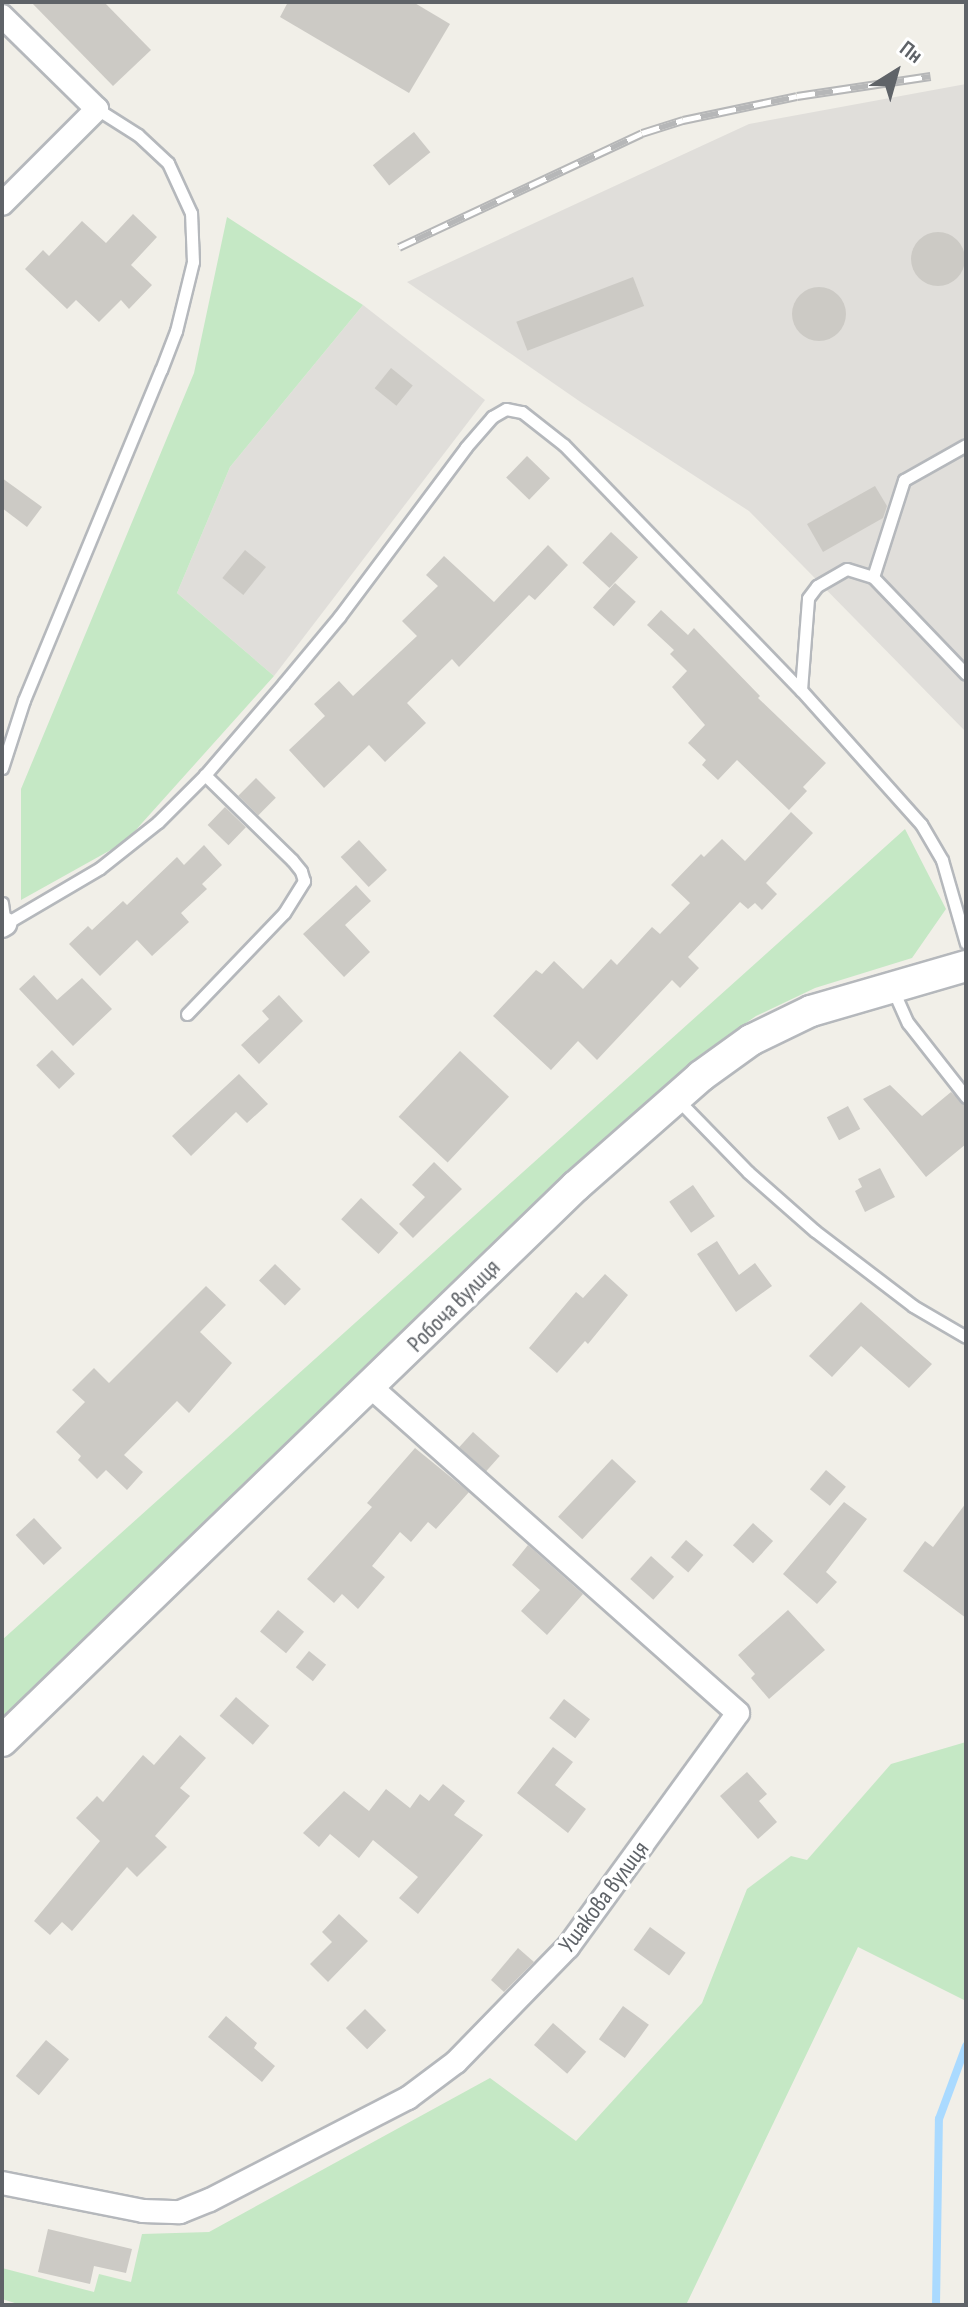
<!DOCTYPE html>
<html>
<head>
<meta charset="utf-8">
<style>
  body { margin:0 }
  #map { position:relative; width:968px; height:2307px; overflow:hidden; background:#f1efe8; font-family:"Sofia Sans Condensed",sans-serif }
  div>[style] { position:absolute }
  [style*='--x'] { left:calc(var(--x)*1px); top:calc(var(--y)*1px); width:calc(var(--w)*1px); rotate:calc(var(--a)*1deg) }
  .industrial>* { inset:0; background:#e0deda }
  .green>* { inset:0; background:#c5e8c5 }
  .stream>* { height:8px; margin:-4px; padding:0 4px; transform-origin:4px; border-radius:4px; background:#aadaff }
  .building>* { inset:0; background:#cccac5; transform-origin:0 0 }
  .round { border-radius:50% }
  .roads { filter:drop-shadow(2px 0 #b5b8bc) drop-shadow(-2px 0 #b5b8bc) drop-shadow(0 2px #b5b8bc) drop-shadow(0 -2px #b5b8bc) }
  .lane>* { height:11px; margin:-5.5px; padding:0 5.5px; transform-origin:5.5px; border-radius:5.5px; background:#fff }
  .street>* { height:22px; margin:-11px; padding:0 11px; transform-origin:11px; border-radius:11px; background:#fff }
  .secondary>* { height:30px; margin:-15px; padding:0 15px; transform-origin:15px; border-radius:15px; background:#fff }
  .rail>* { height:9px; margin-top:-4.5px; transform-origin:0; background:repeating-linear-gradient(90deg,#fff 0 18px,#b6b7b8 0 36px); box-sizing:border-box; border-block:2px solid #b6b7b8 }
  span { translate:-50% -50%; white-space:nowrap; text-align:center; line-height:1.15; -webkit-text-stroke:7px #fff; paint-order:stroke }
  .street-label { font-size:24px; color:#5f6368 }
  .frame { position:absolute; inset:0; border:4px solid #5f6368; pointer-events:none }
  .north { position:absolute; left:856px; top:32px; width:80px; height:80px; -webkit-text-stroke:6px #fff; paint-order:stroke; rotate:37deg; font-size:22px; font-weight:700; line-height:32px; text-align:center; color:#5f6368 }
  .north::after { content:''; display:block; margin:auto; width:28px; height:36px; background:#5f6368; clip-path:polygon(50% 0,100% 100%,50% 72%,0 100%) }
</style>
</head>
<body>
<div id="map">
  <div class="industrial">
    <div style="clip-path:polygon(966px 84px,966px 732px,749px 511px,582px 403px,407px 282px,749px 124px)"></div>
    <div style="clip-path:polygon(363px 305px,485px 400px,274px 676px,177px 593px,230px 467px)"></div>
  </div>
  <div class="green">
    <div style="clip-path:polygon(227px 217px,363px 305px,230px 467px,177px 593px,274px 676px,125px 842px,21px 900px,21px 789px,194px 373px)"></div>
    <div style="clip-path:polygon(905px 829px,946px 909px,912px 958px,815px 988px,756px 1016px,700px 1055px,607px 1136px,2px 1726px,2px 1640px)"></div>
    <div style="clip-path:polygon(966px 1742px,966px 2001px,858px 1947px,686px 2305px,21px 2305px,2px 2299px,2px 2268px,94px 2292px,99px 2274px,131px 2282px,142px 2234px,209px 2232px,490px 2078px,576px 2141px,702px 2003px,747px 1889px,791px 1856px,807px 1860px,891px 1764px)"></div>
  </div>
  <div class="stream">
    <div style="--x:936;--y:2305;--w:186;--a:-89.1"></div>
    <div style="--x:939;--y:2119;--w:78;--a:-69.7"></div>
  </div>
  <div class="building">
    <div style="clip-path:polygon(31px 2px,104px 2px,151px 50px,113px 86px)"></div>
    <div style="clip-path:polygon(288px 2px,413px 2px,450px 24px,409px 93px,280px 17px)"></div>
    <div style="left:414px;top:132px;width:26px;height:53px;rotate:51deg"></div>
    <div style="clip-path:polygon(133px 214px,157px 237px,131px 265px,152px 285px,129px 309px,121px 300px,99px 322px,76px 300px,67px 309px,25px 269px,43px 250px,49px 256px,82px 221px,106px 243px)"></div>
    <div class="round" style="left:911px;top:232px;width:54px;height:54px"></div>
    <div style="left:633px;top:277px;width:31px;height:125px;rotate:69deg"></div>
    <div class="round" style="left:792px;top:287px;width:54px;height:54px"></div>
    <div style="left:391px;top:368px;width:28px;height:26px;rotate:39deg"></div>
    <div style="left:527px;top:456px;width:32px;height:30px;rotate:44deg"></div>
    <div style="clip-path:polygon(2px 478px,42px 507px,27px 527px,2px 508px)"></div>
    <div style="clip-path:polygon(875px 486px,887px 506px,883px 518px,823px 552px,807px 524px)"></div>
    <div style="left:611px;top:532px;width:37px;height:42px;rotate:43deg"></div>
    <div style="clip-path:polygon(548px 545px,568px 565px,535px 600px,529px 595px,459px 667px,452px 659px,407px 703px,426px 723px,385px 762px,369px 745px,324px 788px,289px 750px,325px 716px,314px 704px,339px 681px,353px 696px,417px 636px,402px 621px,438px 586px,426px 575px,444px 556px,494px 602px)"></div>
    <div style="left:245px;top:550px;width:27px;height:36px;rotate:39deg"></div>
    <div style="left:615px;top:583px;width:28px;height:33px;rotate:42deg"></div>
    <div style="clip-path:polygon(661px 610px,688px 635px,694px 628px,760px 696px,758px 698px,826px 763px,803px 787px,807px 791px,789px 810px,737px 760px,718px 780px,702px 765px,706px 760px,688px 743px,705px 725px,672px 687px,687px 671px,670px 654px,674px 650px,647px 625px)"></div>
    <div style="left:256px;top:778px;width:28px;height:25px;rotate:45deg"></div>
    <div style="left:225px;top:807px;width:29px;height:25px;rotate:44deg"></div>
    <div style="clip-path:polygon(791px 812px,813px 833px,766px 883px,777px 894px,762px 910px,755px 903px,748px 909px,740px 902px,688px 957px,699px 968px,680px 988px,672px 980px,597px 1060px,578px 1041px,551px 1070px,493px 1016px,536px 970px,542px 974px,554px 961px,583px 989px,611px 959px,617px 965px,652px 927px,660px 934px,690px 903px,671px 885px,701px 854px,704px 857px,722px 839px,745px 861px)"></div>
    <div style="left:359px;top:840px;width:41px;height:25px;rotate:47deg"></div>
    <div style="clip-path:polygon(204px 845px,222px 865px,202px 884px,207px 889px,181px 913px,189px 922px,152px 956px,137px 940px,100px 976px,69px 944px,88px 926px,92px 930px,123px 901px,127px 905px,177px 857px,184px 865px)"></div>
    <div style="clip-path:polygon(356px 885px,371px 901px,345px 925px,370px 952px,344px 977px,303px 934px)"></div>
    <div style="clip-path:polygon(34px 975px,57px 1000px,82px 978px,112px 1009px,73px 1046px,19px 989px)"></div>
    <div style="clip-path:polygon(279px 995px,303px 1021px,259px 1064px,241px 1045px,269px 1019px,262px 1011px)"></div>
    <div style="left:52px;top:1050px;width:33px;height:22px;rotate:46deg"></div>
    <div style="left:460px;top:1051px;width:67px;height:90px;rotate:43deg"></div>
    <div style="clip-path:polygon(239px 1074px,268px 1104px,247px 1123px,236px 1112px,191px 1156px,172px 1136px)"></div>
    <div style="clip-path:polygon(890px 1085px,922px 1116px,951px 1092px,966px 1105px,966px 1144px,926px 1177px,863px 1099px)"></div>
    <div style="left:848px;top:1106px;width:26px;height:24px;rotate:62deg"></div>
    <div style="clip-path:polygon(434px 1162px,462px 1189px,413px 1238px,399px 1224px,425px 1197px,412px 1185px)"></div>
    <div style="clip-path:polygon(880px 1168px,895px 1197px,865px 1212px,855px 1191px,862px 1187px,858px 1179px)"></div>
    <div style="left:693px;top:1185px;width:38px;height:29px;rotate:55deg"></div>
    <div style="left:361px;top:1198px;width:51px;height:29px;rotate:43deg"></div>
    <div style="clip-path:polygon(717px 1241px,739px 1275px,755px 1263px,772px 1286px,736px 1312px,697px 1254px)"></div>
    <div style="left:275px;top:1264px;width:36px;height:23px;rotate:44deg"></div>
    <div style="clip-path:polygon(605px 1274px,628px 1295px,588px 1344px,585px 1341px,557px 1373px,529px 1348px,576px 1292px,583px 1298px)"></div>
    <div style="clip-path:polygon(206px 1286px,226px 1305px,200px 1332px,232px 1363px,189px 1413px,177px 1401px,124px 1455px,143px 1472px,127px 1490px,106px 1470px,97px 1479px,78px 1460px,81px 1456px,56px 1432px,85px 1402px,72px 1390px,94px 1368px,109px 1383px)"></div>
    <div style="clip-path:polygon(861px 1302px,932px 1364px,909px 1388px,861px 1346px,832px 1377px,809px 1356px)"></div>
    <div style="left:473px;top:1432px;width:36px;height:21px;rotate:42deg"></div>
    <div style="clip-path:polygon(415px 1448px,469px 1492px,436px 1529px,428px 1522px,411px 1542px,400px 1532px,372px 1566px,385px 1577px,358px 1609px,342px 1594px,334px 1603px,307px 1579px,372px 1507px,367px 1503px)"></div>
    <div style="left:612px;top:1459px;width:33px;height:79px;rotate:43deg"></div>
    <div style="left:826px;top:1470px;width:26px;height:25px;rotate:40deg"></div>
    <div style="clip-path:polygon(844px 1502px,867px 1519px,826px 1572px,837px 1582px,817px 1604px,783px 1574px)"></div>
    <div style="clip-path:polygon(966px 1503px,966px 1618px,903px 1571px,925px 1541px,933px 1547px)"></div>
    <div style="left:34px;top:1518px;width:41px;height:25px;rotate:47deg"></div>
    <div style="left:753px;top:1523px;width:27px;height:30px;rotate:42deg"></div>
    <div style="left:686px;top:1540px;width:23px;height:23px;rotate:41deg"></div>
    <div style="clip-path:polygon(528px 1545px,583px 1594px,547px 1635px,521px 1611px,540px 1590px,512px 1565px)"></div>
    <div style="left:651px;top:1556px;width:31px;height:31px;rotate:42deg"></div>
    <div style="left:278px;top:1610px;width:34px;height:28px;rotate:40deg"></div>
    <div style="clip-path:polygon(788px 1610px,825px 1650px,769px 1699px,751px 1678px,755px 1674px,738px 1655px)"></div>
    <div style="left:309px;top:1651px;width:22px;height:21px;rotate:39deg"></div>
    <div style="left:236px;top:1697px;width:44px;height:25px;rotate:41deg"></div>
    <div style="left:564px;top:1699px;width:33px;height:24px;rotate:38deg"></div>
    <div style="clip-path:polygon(180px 1735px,206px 1758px,180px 1788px,190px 1796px,155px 1836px,167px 1847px,137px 1877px,127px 1867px,72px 1931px,62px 1922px,50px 1935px,34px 1921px,100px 1841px,76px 1818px,97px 1796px,103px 1802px,143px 1755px,154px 1765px)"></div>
    <div style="clip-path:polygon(553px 1747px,573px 1762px,555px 1785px,586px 1809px,568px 1833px,517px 1793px)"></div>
    <div style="clip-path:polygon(747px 1772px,767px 1794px,759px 1801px,777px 1822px,758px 1839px,720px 1796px)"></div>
    <div style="clip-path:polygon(443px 1784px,465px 1801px,454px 1815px,483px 1835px,418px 1914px,399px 1898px,418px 1877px,373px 1840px,359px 1858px,330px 1834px,319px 1847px,303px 1833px,344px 1791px,369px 1811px,386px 1789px,410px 1808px,420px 1794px,429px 1801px)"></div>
    <div style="clip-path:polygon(339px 1914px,368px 1941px,328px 1982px,310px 1964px,332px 1942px,322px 1932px)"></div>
    <div style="left:650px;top:1927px;width:44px;height:28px;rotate:36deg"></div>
    <div style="clip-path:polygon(518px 1948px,534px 1962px,504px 1992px,491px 1980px)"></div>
    <div style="left:623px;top:2006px;width:32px;height:41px;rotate:36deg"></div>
    <div style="left:365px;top:2009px;width:30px;height:27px;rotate:45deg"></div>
    <div style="clip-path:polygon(226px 2016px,257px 2043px,254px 2048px,275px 2066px,262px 2082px,208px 2037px)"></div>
    <div style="left:553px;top:2023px;width:44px;height:29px;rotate:41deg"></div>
    <div style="left:46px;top:2040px;width:30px;height:47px;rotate:40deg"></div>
    <div style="clip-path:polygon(48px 2229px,132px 2249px,126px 2273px,94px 2266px,90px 2284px,38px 2272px)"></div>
  </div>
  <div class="roads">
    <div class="lane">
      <div style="--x:873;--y:577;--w:102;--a:-72.3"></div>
      <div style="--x:904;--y:480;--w:71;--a:-29.4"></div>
      <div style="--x:801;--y:690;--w:92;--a:-85.6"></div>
      <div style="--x:808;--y:598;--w:15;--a:-53"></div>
      <div style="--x:817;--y:586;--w:34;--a:-30"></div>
      <div style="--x:847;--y:569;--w:27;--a:17"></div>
      <div style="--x:873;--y:577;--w:134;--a:46.2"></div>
      <div style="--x:2;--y:768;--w:71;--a:-72.1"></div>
      <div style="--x:24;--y:700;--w:357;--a:-67.5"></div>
      <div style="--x:161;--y:370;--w:42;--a:-69"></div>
      <div style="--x:176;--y:331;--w:71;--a:-76.2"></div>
      <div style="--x:193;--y:262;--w:49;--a:-92.3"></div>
      <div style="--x:191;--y:213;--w:55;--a:-114.7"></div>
      <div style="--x:168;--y:163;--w:41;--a:-137"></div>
      <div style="--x:138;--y:135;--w:49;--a:-147.6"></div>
      <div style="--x:2;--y:903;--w:21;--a:82"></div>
      <div style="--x:5;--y:924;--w:110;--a:-30.5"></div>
      <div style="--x:100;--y:868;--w:74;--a:-38.4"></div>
      <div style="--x:158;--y:822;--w:66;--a:-45"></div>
      <div style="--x:205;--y:775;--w:121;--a:-49.3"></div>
      <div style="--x:284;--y:683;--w:86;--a:-50.2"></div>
      <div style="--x:339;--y:617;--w:212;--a:-53.2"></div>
      <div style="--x:466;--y:447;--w:40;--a:-49"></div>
      <div style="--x:492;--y:417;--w:16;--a:-30"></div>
      <div style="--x:506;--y:409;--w:16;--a:11"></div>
      <div style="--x:522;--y:412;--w:53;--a:38.2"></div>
      <div style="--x:564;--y:445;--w:341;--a:46"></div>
      <div style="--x:801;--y:690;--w:180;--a:48.2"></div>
      <div style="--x:921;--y:824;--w:42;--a:59.7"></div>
      <div style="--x:942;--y:860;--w:86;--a:73.9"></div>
      <div style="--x:893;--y:990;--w:36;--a:66"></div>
      <div style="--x:908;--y:1023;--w:94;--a:51.9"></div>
      <div style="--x:187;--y:1014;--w:140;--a:-46.2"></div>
      <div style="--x:284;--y:913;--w:38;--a:-58"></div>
      <div style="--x:304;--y:881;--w:10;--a:-107"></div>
      <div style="--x:301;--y:871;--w:14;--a:-129"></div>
      <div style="--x:292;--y:860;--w:122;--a:-135.7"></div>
      <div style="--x:678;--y:1100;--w:100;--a:45.8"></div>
      <div style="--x:748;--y:1172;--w:89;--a:41.4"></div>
      <div style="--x:815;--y:1231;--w:123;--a:37.4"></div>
      <div style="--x:913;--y:1306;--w:61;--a:30.3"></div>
    </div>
    <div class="street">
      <div style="--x:2;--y:16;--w:133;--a:44.4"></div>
      <div style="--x:97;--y:109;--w:134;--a:135"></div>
      <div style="--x:2;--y:926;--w:4;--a:-34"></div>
      <div style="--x:2;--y:2183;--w:144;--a:11.2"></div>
      <div style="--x:143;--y:2211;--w:37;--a:2"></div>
      <div style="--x:180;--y:2212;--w:32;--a:-22"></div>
      <div style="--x:210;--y:2200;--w:223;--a:-27.3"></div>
      <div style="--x:408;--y:2098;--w:60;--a:-36.9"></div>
      <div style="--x:456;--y:2062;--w:161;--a:-45.8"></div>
      <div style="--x:568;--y:1947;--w:289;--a:-54"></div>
      <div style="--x:738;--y:1713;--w:491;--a:-138.4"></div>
    </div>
    <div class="secondary">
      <div style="--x:2;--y:1741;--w:798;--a:-44.04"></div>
      <div style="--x:576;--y:1186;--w:167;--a:-41.3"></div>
      <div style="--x:701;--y:1076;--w:62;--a:-35.8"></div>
      <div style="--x:751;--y:1040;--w:67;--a:-25.8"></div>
      <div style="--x:811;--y:1011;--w:161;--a:-16.2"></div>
    </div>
  </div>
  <div class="rail">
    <div style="--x:399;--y:247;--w:268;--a:-25.1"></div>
    <div style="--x:642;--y:133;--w:43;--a:-17.6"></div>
    <div style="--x:683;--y:120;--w:116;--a:-11.9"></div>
    <div style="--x:797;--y:96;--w:135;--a:-8.5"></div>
  </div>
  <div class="street-label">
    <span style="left:454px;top:1306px;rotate:-45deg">Робоча вулиця</span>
    <span style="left:604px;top:1897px;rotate:-53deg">Ушакова вулиця</span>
  </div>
  <div class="frame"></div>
  <div class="north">Пн</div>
</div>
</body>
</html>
